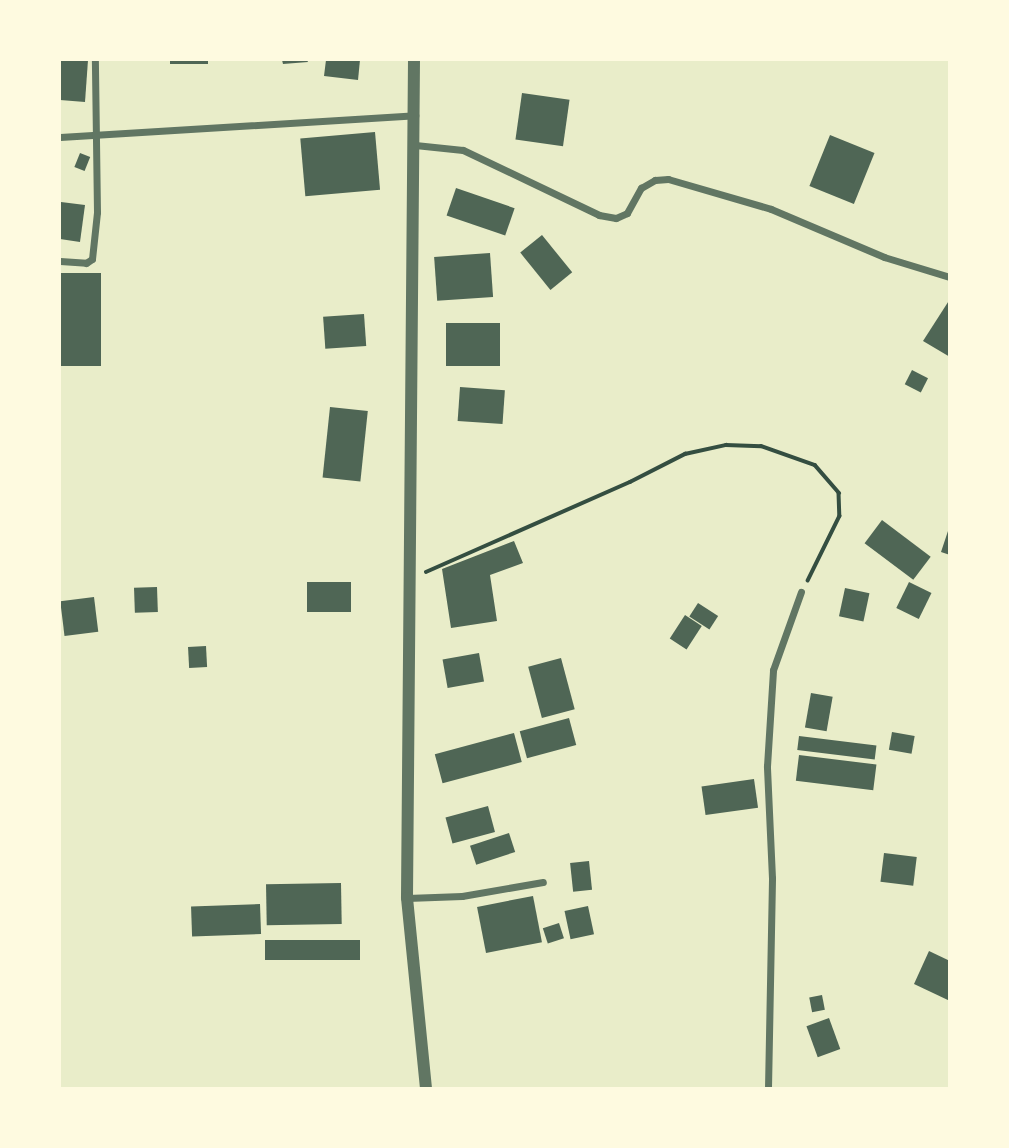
<!DOCTYPE html>
<html>
<head>
<meta charset="utf-8">
<style>
  body { margin:0 }
  #map { position:relative; width:1009px; height:1148px; overflow:hidden; background:#e9edc9; font-family:Figtree,sans-serif }
  div>[style] { position:absolute }
  [style*='--x'] { left:calc(var(--x)*1px); top:calc(var(--y)*1px); width:calc(var(--w)*1px); rotate:calc(var(--a)*1deg) }
  .building>* { inset:0; background:#4f6655; transform-origin:0 0 }
  .path>* { height:3.5px; margin:-1.75px; padding:0 1.75px; transform-origin:1.75px; border-radius:1.75px; background:#344e41 }
  .minor>* { height:7px; margin:-3.5px; padding:0 3.5px; transform-origin:3.5px; border-radius:3.5px; background:#617663 }
  .tertiary>* { height:12px; margin:-6px; padding:0 6px; transform-origin:6px; border-radius:6px; background:#617663 }
  span { translate:-50% -50%; white-space:nowrap; text-align:center; line-height:1.15; -webkit-text-stroke:5px #fefae0; paint-order:stroke }
  .frame { position:absolute; inset:0; border:61px solid #fefae0; pointer-events:none }
</style>
</head>
<body>
<div id="map">
  <div class="building">
    <div style="clip-path:polygon(60px 60px,88px 60px,85px 102px,60px 100px)"></div>
    <div style="left:170px;top:60px;width:38px;height:4px"></div>
    <div style="clip-path:polygon(282px 60px,307px 60px,308px 62px,283px 64px)"></div>
    <div style="clip-path:polygon(326px 60px,360px 60px,358px 80px,324px 76px)"></div>
    <div style="left:522px;top:93px;width:48px;height:47px;rotate:8deg"></div>
    <div style="left:375px;top:132px;width:58px;height:75px;rotate:85deg"></div>
    <div style="left:830px;top:135px;width:48px;height:55px;rotate:22deg"></div>
    <div style="left:80px;top:153px;width:11px;height:15px;rotate:22deg"></div>
    <div style="left:456px;top:188px;width:62px;height:29px;rotate:19deg"></div>
    <div style="clip-path:polygon(61px 202px,85px 205px,80px 242px,60px 239px)"></div>
    <div style="left:542px;top:235px;width:48px;height:28px;rotate:51deg"></div>
    <div style="left:490px;top:253px;width:44px;height:56px;rotate:86deg"></div>
    <div style="left:60px;top:273px;width:41px;height:93px"></div>
    <div style="clip-path:polygon(950px 299px,950px 357px,923px 341px)"></div>
    <div style="left:364px;top:314px;width:32px;height:41px;rotate:86deg"></div>
    <div style="left:446px;top:323px;width:54px;height:43px"></div>
    <div style="left:912px;top:370px;width:18px;height:16px;rotate:27deg"></div>
    <div style="left:460px;top:387px;width:45px;height:34px;rotate:4deg"></div>
    <div style="left:330px;top:407px;width:38px;height:71px;rotate:6deg"></div>
    <div style="left:882px;top:520px;width:61px;height:29px;rotate:37deg"></div>
    <div style="clip-path:polygon(949px 528px,950px 528px,950px 555px,941px 552px)"></div>
    <div style="clip-path:polygon(514px 541px,523px 563px,490px 575px,497px 621px,451px 628px,442px 569px)"></div>
    <div style="left:307px;top:582px;width:44px;height:30px"></div>
    <div style="left:909px;top:582px;width:25px;height:29px;rotate:26deg"></div>
    <div style="left:157px;top:587px;width:25px;height:23px;rotate:88deg"></div>
    <div style="left:845px;top:588px;width:25px;height:29px;rotate:12deg"></div>
    <div style="left:94px;top:597px;width:35px;height:34px;rotate:83deg"></div>
    <div style="left:698px;top:603px;width:24px;height:16px;rotate:33deg"></div>
    <div style="left:685px;top:615px;width:20px;height:28px;rotate:33deg"></div>
    <div style="left:206px;top:646px;width:21px;height:18px;rotate:87deg"></div>
    <div style="left:479px;top:653px;width:29px;height:37px;rotate:80deg"></div>
    <div style="left:561px;top:658px;width:53px;height:34px;rotate:75deg"></div>
    <div style="left:811px;top:693px;width:22px;height:35px;rotate:10deg"></div>
    <div style="left:569px;top:718px;width:28px;height:51px;rotate:75deg"></div>
    <div style="left:892px;top:732px;width:23px;height:18px;rotate:10deg"></div>
    <div style="left:514px;top:733px;width:30px;height:82px;rotate:75deg"></div>
    <div style="left:799px;top:736px;width:78px;height:14px;rotate:7deg"></div>
    <div style="left:799px;top:755px;width:78px;height:26px;rotate:7deg"></div>
    <div style="left:754px;top:779px;width:29px;height:53px;rotate:82deg"></div>
    <div style="left:488px;top:806px;width:27px;height:44px;rotate:75deg"></div>
    <div style="left:509px;top:833px;width:20px;height:41px;rotate:72deg"></div>
    <div style="left:884px;top:853px;width:33px;height:29px;rotate:7deg"></div>
    <div style="left:589px;top:861px;width:29px;height:19px;rotate:84deg"></div>
    <div style="left:341px;top:883px;width:41px;height:75px;rotate:89deg"></div>
    <div style="left:533px;top:896px;width:47px;height:57px;rotate:79deg"></div>
    <div style="left:260px;top:904px;width:30px;height:69px;rotate:88deg"></div>
    <div style="left:588px;top:906px;width:29px;height:24px;rotate:78deg"></div>
    <div style="left:559px;top:923px;width:16px;height:17px;rotate:72deg"></div>
    <div style="left:360px;top:940px;width:20px;height:95px;rotate:90deg"></div>
    <div style="clip-path:polygon(929px 951px,950px 961px,950px 1001px,914px 984px)"></div>
    <div style="left:822px;top:995px;width:15px;height:13px;rotate:79deg"></div>
    <div style="left:829px;top:1018px;width:33px;height:24px;rotate:70deg"></div>
  </div>
  <div class="path">
    <div style="--x:426;--y:572;--w:223;--a:-23.8"></div>
    <div style="--x:630;--y:482;--w:62;--a:-27"></div>
    <div style="--x:685;--y:454;--w:42;--a:-12.4"></div>
    <div style="--x:726;--y:445;--w:35;--a:2"></div>
    <div style="--x:761;--y:446;--w:57;--a:19.4"></div>
    <div style="--x:815;--y:465;--w:37;--a:49"></div>
    <div style="--x:839;--y:493;--w:23;--a:88"></div>
    <div style="--x:840;--y:516;--w:72;--a:116.2"></div>
  </div>
  <div class="minor">
    <div style="--x:60;--y:137;--w:356;--a:-3.5"></div>
    <div style="--x:415;--y:145;--w:48;--a:5.9"></div>
    <div style="--x:463;--y:150;--w:151;--a:25.5"></div>
    <div style="--x:599;--y:215;--w:17;--a:10"></div>
    <div style="--x:616;--y:218;--w:12;--a:-24"></div>
    <div style="--x:627;--y:213;--w:29;--a:-61"></div>
    <div style="--x:641;--y:188;--w:16;--a:-30"></div>
    <div style="--x:655;--y:180;--w:13;--a:-4"></div>
    <div style="--x:668;--y:179;--w:107;--a:16.2"></div>
    <div style="--x:771;--y:209;--w:123;--a:23"></div>
    <div style="--x:884;--y:257;--w:69;--a:16.9"></div>
    <div style="--x:60;--y:261;--w:26;--a:4"></div>
    <div style="--x:86;--y:263;--w:7;--a:-34"></div>
    <div style="--x:92;--y:259;--w:47;--a:-83.9"></div>
    <div style="--x:97;--y:212;--w:152;--a:-90.8"></div>
    <div style="--x:407;--y:898;--w:55;--a:-2.1"></div>
    <div style="--x:462;--y:896;--w:82;--a:-9.8"></div>
    <div style="--x:768;--y:1088;--w:210;--a:-88.9"></div>
    <div style="--x:772;--y:878;--w:112;--a:-92.6"></div>
    <div style="--x:767;--y:766;--w:96;--a:-86.4"></div>
    <div style="--x:773;--y:670;--w:83;--a:-70.3"></div>
  </div>
  <div class="tertiary">
    <div style="--x:414;--y:60;--w:838;--a:90.48"></div>
    <div style="--x:407;--y:898;--w:191;--a:84.3"></div>
  </div>
  <div class="frame"></div>
</div>
</body>
</html>
